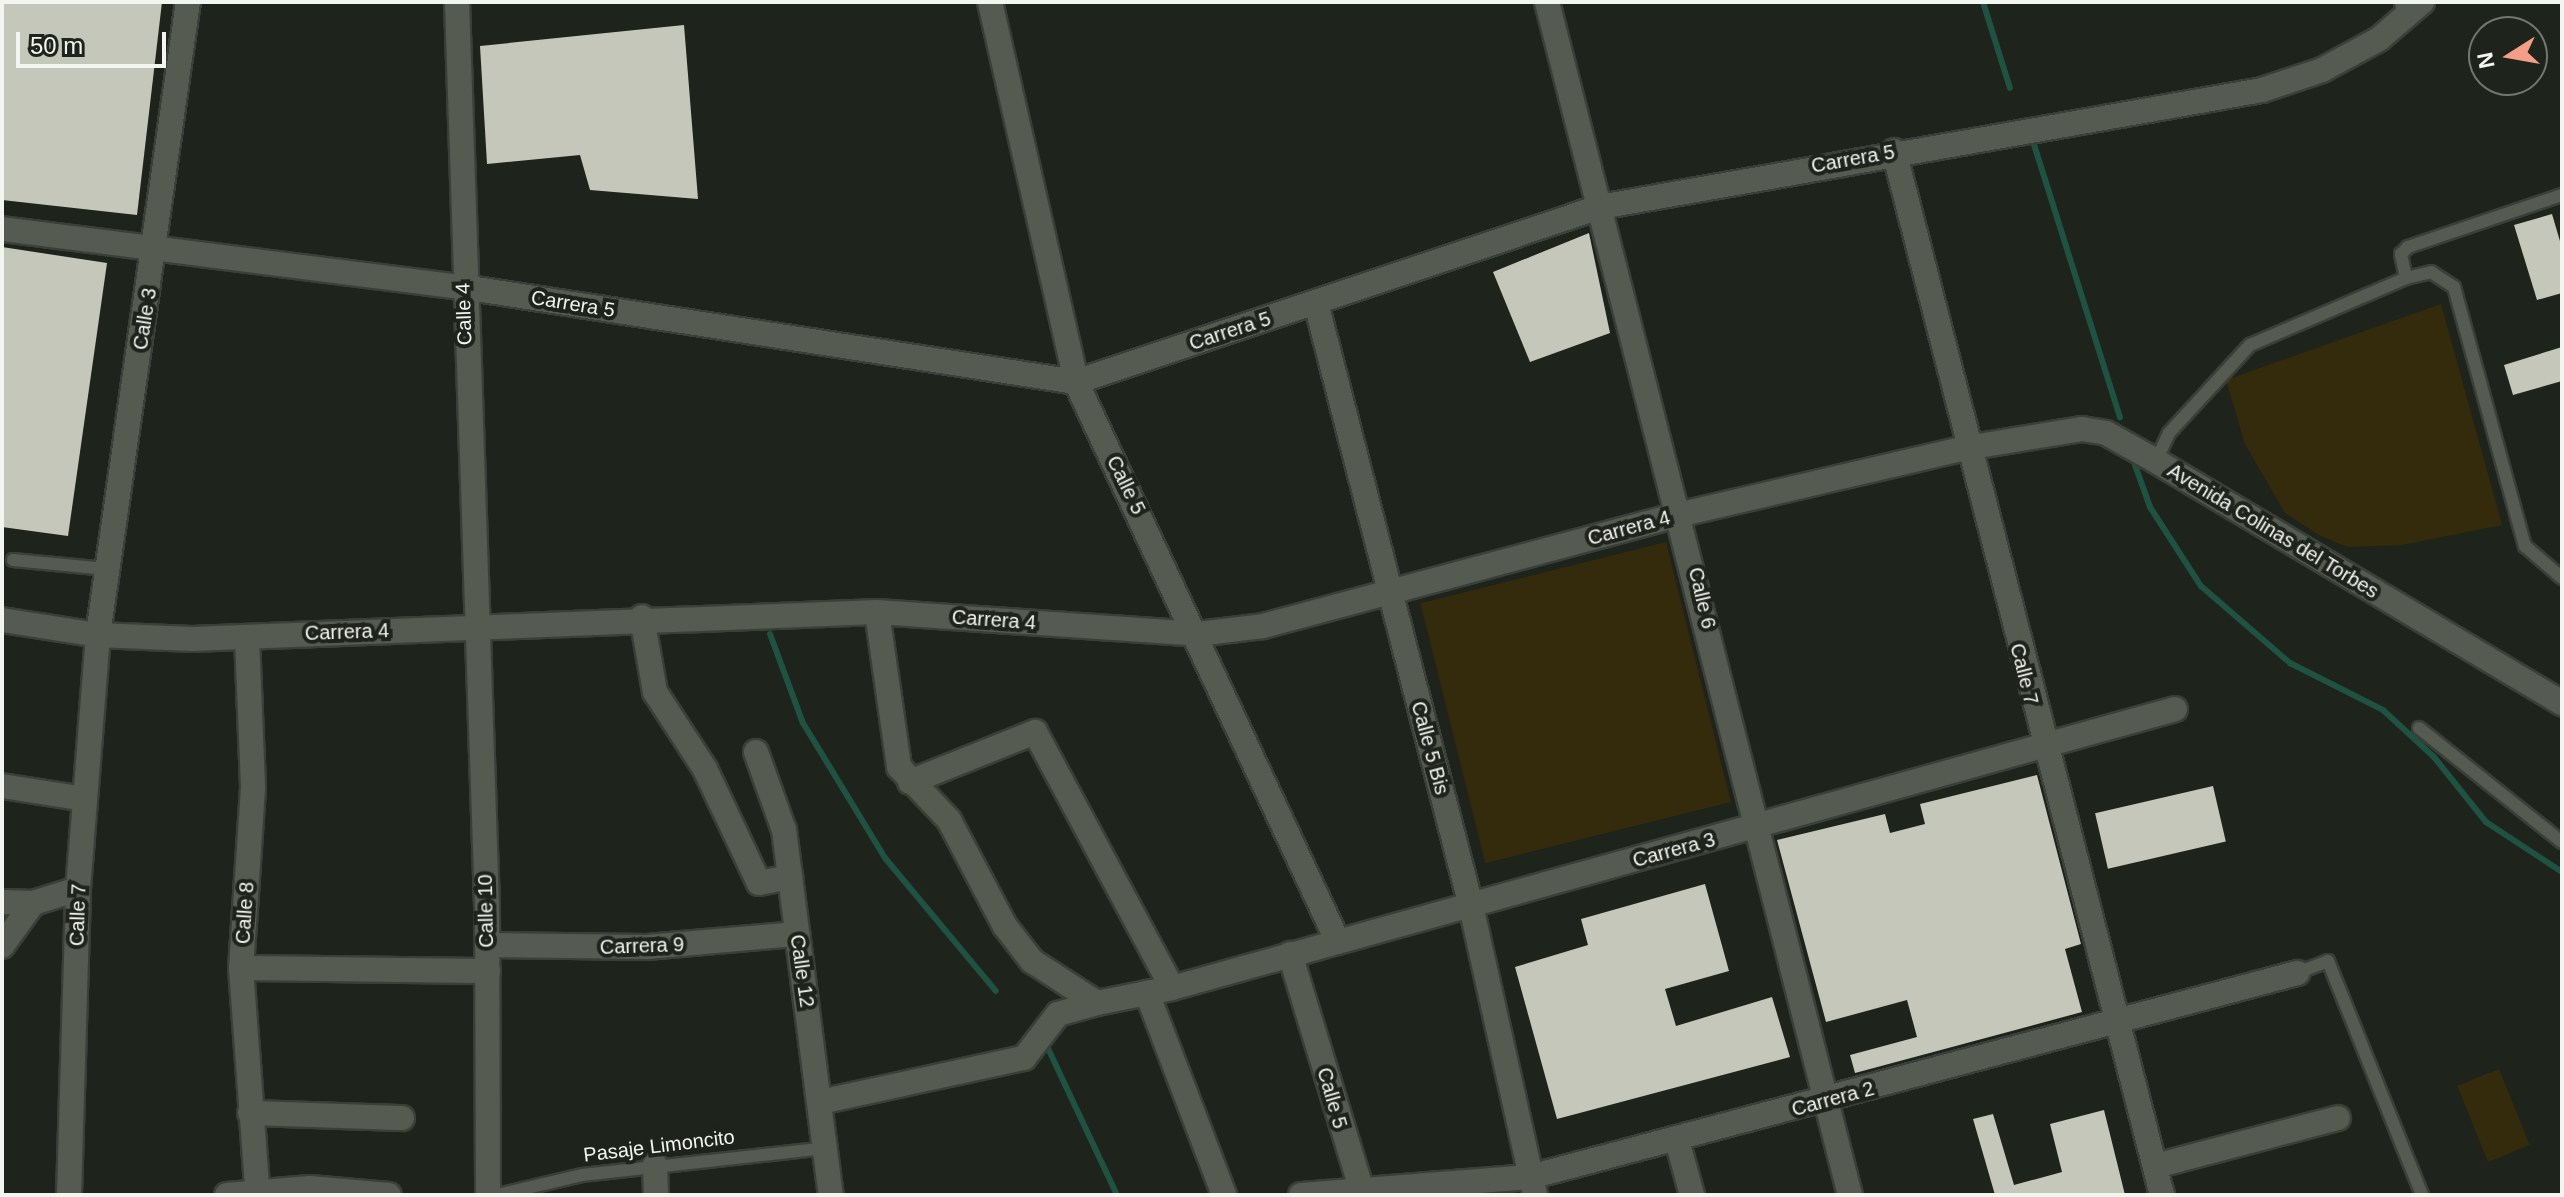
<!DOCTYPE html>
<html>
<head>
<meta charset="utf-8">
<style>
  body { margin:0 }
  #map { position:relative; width:2564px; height:1197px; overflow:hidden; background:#1e231b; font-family:Arial,sans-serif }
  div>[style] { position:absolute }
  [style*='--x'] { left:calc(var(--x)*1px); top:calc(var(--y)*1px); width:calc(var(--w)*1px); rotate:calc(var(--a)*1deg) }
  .green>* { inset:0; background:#342b0c; transform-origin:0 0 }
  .stream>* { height:6px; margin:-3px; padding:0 3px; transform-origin:3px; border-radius:3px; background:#1f5242 }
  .building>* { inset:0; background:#c6c7bb; transform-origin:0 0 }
  .roads { filter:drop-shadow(2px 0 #3b3f39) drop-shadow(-2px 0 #3b3f39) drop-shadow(0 2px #3b3f39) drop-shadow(0 -2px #3b3f39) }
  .lane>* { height:12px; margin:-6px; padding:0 6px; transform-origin:6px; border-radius:6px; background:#565b51 }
  .street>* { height:24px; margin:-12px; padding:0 12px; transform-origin:12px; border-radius:12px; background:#565b51 }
  .secondary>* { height:24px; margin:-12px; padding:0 12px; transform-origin:12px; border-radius:12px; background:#565b51 }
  span { translate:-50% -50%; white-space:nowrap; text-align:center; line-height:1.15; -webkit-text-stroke:8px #1e231b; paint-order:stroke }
  .street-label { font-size:20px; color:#f2f5f0 }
  .frame { position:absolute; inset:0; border:4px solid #f2f5f0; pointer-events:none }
  .north { position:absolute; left:2468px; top:16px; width:80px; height:80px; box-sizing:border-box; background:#1e231b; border:2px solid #737770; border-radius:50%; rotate:259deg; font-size:22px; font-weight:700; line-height:32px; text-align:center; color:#f2f5f0 }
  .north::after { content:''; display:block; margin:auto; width:28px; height:36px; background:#f49e87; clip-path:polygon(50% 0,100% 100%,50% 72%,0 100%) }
  .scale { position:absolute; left:16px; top:32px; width:150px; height:36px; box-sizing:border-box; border:4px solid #f2f5f0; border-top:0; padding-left:10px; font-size:24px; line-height:28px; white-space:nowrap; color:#f2f5f0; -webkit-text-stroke:6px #1e231b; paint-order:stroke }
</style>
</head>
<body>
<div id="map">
  <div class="green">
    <div style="clip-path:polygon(2441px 304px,2502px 525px,2402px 545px,2347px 547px,2319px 535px,2285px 513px,2245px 444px,2226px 380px)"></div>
    <div style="left:1666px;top:542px;width:268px;height:253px;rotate:76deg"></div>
    <div style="left:2499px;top:1069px;width:82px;height:45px;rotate:68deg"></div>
  </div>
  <div class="stream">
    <div style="--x:1983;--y:2;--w:90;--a:72.6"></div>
    <div style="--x:2031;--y:135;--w:296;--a:72.5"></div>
    <div style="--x:2135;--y:465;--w:45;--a:70.3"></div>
    <div style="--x:2150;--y:507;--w:94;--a:57.2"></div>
    <div style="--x:2201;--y:586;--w:118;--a:40.9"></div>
    <div style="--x:2290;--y:663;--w:104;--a:26.8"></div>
    <div style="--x:2383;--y:710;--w:69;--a:42.7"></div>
    <div style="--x:2434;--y:757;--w:83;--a:51.3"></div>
    <div style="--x:2486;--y:822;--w:91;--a:33.3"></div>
    <div style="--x:770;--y:634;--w:95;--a:69.7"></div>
    <div style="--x:803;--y:723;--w:158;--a:58.7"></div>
    <div style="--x:885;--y:858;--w:173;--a:50.2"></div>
    <div style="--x:1045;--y:1042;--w:169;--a:64.8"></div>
  </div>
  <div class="building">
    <div style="clip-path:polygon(2px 2px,162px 2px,137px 215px,2px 200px)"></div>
    <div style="clip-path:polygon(684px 25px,698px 199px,590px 190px,580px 155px,487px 164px,480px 46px)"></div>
    <div style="clip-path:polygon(2552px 214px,2562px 248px,2562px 293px,2537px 300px,2514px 225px)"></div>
    <div style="clip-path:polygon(1589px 233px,1610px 333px,1530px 362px,1493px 272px)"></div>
    <div style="clip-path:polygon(2px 247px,107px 263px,68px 536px,2px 527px)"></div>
    <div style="clip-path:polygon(2562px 347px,2562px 381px,2513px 395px,2504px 365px)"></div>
    <div style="clip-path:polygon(2037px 775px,2081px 944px,2065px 949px,2082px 1012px,1855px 1073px,1850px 1055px,1917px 1037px,1907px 1000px,1826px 1022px,1777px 840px,1885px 814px,1890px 833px,1925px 824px,1920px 804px)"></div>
    <div style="left:2213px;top:786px;width:57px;height:121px;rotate:77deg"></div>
    <div style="clip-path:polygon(1705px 884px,1729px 971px,1665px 989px,1676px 1026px,1772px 997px,1790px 1057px,1557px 1119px,1515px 967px,1588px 945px,1581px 919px)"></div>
    <div style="clip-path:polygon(2104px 1110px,2125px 1195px,1995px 1195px,1973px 1119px,1993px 1114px,2014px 1185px,2062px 1172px,2050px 1124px)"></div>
  </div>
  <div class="roads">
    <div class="lane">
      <div style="--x:2406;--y:278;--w:26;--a:-13"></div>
      <div style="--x:2431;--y:272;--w:27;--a:33"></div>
      <div style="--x:2454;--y:287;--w:269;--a:74.7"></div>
      <div style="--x:2525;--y:546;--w:49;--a:40.9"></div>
      <div style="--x:2156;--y:461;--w:31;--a:-65"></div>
      <div style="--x:2169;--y:433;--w:120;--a:-47.4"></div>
      <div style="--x:2250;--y:345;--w:170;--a:-23.2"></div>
      <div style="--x:2406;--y:278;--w:25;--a:-102"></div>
      <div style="--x:2401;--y:254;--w:10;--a:-45"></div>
      <div style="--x:2408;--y:247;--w:163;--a:-18.7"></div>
      <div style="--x:13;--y:560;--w:94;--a:5.5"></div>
      <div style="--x:2419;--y:728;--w:183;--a:38.6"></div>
      <div style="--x:2297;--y:973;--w:33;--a:-21"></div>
      <div style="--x:2328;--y:961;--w:252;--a:68.1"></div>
      <div style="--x:497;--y:1195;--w:87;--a:-13.2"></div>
      <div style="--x:582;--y:1175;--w:245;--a:-6.3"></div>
    </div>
    <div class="street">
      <div style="--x:457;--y:2;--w:902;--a:88.1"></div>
      <div style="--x:487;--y:904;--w:291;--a:89.8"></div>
      <div style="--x:990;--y:2;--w:390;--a:77.2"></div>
      <div style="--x:1076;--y:382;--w:618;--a:64.93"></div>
      <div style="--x:1547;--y:2;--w:1231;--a:75.75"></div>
      <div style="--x:1894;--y:151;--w:1078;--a:75.6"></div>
      <div style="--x:2;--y:229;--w:465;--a:7.2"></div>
      <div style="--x:463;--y:287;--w:620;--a:8.81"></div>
      <div style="--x:1076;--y:382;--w:552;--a:-18.47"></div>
      <div style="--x:1600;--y:207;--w:672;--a:-10.02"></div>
      <div style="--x:2262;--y:90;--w:63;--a:-18.4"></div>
      <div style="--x:2322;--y:70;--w:65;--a:-28.5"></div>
      <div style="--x:2379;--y:39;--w:57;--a:-40.7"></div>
      <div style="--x:1316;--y:303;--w:623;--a:75.58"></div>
      <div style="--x:1471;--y:906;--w:296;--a:77.5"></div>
      <div style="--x:877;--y:612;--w:157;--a:81.9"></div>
      <div style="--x:899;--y:767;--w:73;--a:46.7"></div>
      <div style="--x:949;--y:820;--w:120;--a:62.2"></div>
      <div style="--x:1005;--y:926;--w:44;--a:52.4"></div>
      <div style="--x:1032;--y:961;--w:77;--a:32.9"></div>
      <div style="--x:1097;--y:1003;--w:76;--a:-11.3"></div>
      <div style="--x:1172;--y:988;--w:1041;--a:-15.54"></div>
      <div style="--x:642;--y:617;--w:76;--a:80.2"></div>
      <div style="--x:655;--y:692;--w:92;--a:57"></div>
      <div style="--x:705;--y:769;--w:126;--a:64.7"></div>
      <div style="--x:759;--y:883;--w:32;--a:-11"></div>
      <div style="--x:2;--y:620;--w:97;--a:8.9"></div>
      <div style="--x:98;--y:635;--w:94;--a:2.4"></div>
      <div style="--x:192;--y:639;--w:686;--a:-2.26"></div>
      <div style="--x:877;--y:612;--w:322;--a:3.9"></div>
      <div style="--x:1198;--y:634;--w:65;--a:-7"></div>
      <div style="--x:1263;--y:626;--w:434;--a:-15"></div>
      <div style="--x:1682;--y:514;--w:292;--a:-13.1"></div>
      <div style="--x:1966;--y:448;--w:118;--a:-9.3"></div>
      <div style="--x:2082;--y:429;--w:24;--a:9"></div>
      <div style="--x:2106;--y:433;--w:57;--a:29.2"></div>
      <div style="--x:2156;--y:461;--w:473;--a:30.8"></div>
      <div style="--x:247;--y:637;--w:151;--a:87.7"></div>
      <div style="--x:253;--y:788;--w:180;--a:93.8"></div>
      <div style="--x:241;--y:968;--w:221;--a:85.8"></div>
      <div style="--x:756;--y:752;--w:83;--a:70.3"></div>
      <div style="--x:784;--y:830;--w:368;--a:82.7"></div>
      <div style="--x:910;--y:782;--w:135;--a:-21.8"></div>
      <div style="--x:1035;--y:732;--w:290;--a:61.8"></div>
      <div style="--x:2;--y:786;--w:84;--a:8.9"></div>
      <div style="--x:2;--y:902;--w:31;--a:2"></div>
      <div style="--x:487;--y:945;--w:160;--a:0.7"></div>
      <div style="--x:647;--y:947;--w:151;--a:-5"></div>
      <div style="--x:2;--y:946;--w:53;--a:-54.2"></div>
      <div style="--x:33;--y:903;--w:47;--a:-17.3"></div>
      <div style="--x:1290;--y:954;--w:251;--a:73.1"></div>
      <div style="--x:241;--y:968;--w:247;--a:0.7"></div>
      <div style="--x:1147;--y:993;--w:216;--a:69.1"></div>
      <div style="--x:820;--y:1102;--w:209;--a:-12.2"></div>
      <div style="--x:1024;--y:1058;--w:56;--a:-52.3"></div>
      <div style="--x:1058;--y:1014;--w:41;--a:-15.8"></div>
      <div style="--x:250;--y:1113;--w:152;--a:1.9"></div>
      <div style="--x:1677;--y:1140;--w:57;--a:74.7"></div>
      <div style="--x:655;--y:1165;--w:30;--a:88"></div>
      <div style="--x:2155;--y:1166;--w:189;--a:-14.7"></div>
      <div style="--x:69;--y:1195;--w:306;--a:-88.3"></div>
      <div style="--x:78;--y:889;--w:255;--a:-85.5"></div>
      <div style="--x:98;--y:635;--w:639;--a:-81.91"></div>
      <div style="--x:227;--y:1195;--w:83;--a:-4.8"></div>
      <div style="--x:310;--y:1188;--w:79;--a:5.1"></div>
      <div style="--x:1301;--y:1195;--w:230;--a:-4.5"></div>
      <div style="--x:1530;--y:1177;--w:794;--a:-14.89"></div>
    </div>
    <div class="secondary">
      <div style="--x:2407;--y:2;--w:9;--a:77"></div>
    </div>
  </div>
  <div class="street-label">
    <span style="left:1853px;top:159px;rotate:-10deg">Carrera 5</span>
    <span style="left:573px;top:304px;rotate:9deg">Carrera 5</span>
    <span style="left:464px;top:314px;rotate:-92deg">Calle 4</span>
    <span style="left:145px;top:319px;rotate:-81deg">Calle 3</span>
    <span style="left:1230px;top:331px;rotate:-18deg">Carrera 5</span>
    <span style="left:1126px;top:485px;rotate:64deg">Calle 5</span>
    <span style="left:1629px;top:528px;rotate:-15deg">Carrera 4</span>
    <span style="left:2273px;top:531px;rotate:31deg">Avenida Colinas del Torbes</span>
    <span style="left:1702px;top:598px;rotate:77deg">Calle 6</span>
    <span style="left:994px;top:620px;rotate:4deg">Carrera 4</span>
    <span style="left:347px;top:632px;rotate:-2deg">Carrera 4</span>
    <span style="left:2024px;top:674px;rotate:76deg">Calle 7</span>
    <span style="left:1430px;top:748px;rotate:75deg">Calle 5 Bis</span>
    <span style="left:1674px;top:850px;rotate:-15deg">Carrera 3</span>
    <span style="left:486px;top:911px;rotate:-91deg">Calle 10</span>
    <span style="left:245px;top:913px;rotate:-86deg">Calle 8</span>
    <span style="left:78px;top:915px;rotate:-88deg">Calle 7</span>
    <span style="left:642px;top:946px;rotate:-2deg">Carrera 9</span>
    <span style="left:802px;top:971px;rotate:82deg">Calle 12</span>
    <span style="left:1332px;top:1098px;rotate:74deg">Calle 5</span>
    <span style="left:1833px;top:1099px;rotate:-15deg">Carrera 2</span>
    <span style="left:659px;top:1146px;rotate:-7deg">Pasaje Limoncito</span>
  </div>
  <div class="frame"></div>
  <div class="north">N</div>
  <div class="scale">50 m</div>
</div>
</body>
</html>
